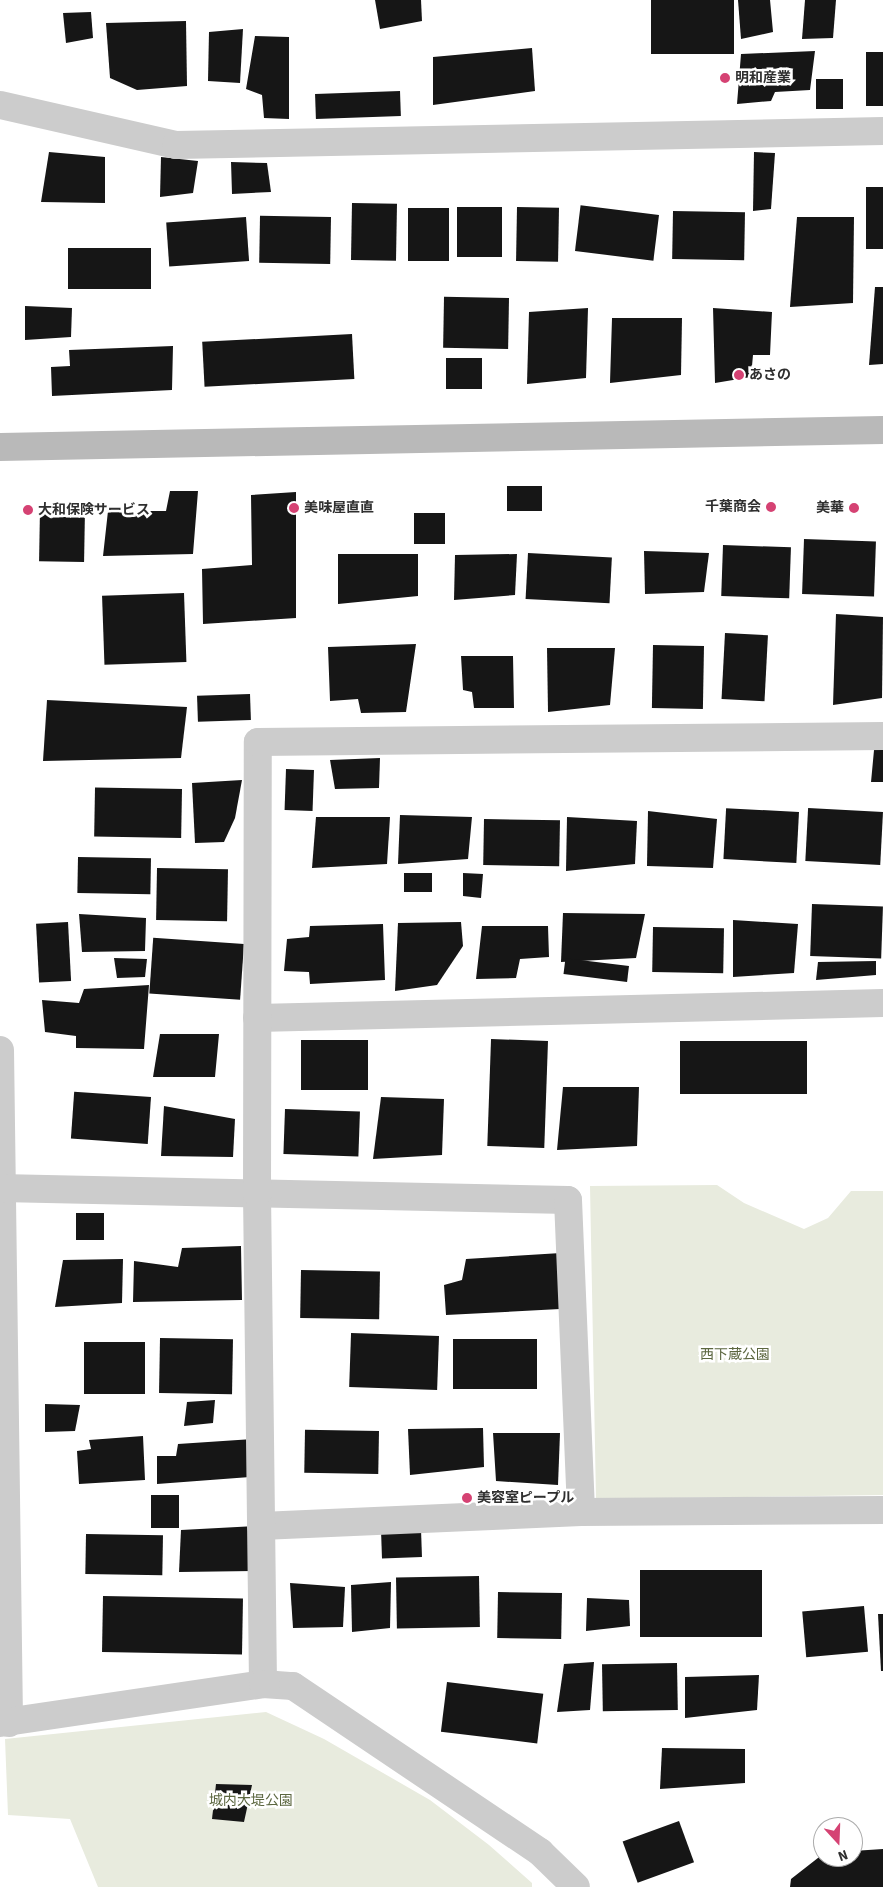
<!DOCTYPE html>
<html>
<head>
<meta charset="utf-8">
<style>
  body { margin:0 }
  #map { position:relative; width:883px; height:1887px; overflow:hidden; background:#fff; font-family:"Source Sans 3","Noto Sans JP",sans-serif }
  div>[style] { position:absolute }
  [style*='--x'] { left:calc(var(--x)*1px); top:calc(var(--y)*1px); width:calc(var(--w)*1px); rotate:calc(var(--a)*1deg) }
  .green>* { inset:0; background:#e8ebde }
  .building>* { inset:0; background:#161616; transform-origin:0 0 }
  .street>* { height:28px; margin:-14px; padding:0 14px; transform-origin:14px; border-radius:14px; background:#ccc }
  .secondary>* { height:28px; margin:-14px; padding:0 14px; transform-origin:14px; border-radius:14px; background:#b9b9b9 }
  .dots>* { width:14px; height:14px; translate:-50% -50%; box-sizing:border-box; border:2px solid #fff; border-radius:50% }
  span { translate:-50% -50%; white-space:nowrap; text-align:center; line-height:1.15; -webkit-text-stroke:5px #fff; paint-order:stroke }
  .poi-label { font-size:14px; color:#2f2f2f; font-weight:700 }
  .left { translate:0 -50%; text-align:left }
  .right { translate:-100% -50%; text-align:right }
  .park-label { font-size:14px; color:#5c6740 }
  .north { position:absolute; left:813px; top:1817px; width:50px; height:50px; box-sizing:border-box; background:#fff; border:1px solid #acacac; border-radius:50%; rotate:160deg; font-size:14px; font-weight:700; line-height:20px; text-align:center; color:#2f2f2f }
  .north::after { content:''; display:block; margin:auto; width:18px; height:22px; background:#d54273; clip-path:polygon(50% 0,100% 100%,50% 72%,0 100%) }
</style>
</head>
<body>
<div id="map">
  <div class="green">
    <div style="clip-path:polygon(717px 1185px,744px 1203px,804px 1229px,828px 1218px,851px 1191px,883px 1191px,883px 1495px,596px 1499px,590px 1186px)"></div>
    <div style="clip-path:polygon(266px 1712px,324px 1739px,430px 1800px,489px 1845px,532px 1883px,532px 1887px,98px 1887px,70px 1819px,8px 1815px,5px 1739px)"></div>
  </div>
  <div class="building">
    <div style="clip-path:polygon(375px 0,421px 0,422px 21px,380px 29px)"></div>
    <div style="left:651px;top:0;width:83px;height:54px"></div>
    <div style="clip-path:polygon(738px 0,770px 0,773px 32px,741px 39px)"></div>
    <div style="clip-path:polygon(805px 0,836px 0,833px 38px,802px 39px)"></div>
    <div style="clip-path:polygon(91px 12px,93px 38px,66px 43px,63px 13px)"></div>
    <div style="clip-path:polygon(186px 21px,187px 86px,137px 90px,110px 78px,106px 23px)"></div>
    <div style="clip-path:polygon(243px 29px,240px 83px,208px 81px,209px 32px)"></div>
    <div style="clip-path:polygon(255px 36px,289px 37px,289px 119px,264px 118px,262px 95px,246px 89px)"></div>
    <div style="clip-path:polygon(532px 48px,535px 91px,433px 105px,433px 57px)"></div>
    <div style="clip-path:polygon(815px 51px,810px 90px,775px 92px,771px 101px,737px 104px,741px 54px)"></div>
    <div style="left:866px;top:52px;width:17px;height:54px"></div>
    <div style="left:816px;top:79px;width:27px;height:30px"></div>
    <div style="left:400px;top:91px;width:25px;height:85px;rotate:88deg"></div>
    <div style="clip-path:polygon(49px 152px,105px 157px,105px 203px,41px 202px)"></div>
    <div style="clip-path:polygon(754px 152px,775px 153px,771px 209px,753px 211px)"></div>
    <div style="clip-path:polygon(161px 157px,198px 161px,193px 193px,160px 197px)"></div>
    <div style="clip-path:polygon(231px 162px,267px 163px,271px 192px,232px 194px)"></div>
    <div style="left:866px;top:187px;width:17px;height:62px"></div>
    <div style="left:352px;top:203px;width:45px;height:57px;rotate:1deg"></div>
    <div style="left:502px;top:207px;width:50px;height:45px;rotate:90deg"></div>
    <div style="left:517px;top:207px;width:42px;height:54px;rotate:1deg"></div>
    <div style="left:408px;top:208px;width:41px;height:53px"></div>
    <div style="left:673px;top:211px;width:72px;height:48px;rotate:1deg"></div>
    <div style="left:659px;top:215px;width:46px;height:79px;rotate:97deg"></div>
    <div style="left:246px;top:217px;width:44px;height:80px;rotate:86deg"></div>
    <div style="left:331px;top:217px;width:47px;height:71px;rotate:91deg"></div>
    <div style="clip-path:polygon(797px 217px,854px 217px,853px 303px,790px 307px)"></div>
    <div style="left:151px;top:248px;width:41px;height:83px;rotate:90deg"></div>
    <div style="clip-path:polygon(875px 287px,883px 287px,883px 364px,869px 365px)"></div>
    <div style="left:509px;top:298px;width:51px;height:65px;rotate:91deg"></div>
    <div style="clip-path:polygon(25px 306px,72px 308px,71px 337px,25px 340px)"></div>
    <div style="clip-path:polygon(588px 308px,586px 378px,527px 384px,529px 312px)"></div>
    <div style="clip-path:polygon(713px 308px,772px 312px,770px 355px,753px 355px,751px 377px,715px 383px)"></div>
    <div style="clip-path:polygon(612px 318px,682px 318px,681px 375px,610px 383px)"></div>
    <div style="left:352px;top:334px;width:45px;height:150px;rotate:87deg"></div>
    <div style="clip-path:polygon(173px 346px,172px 390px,52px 396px,51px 367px,70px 366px,69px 350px)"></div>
    <div style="left:446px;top:358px;width:36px;height:31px"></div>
    <div style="left:542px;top:486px;width:25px;height:35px;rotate:90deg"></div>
    <div style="clip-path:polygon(170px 491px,198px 491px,193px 554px,103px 556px,108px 511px,166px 511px)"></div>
    <div style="clip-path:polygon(296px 492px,296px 618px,203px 624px,202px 569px,252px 565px,251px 495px)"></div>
    <div style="left:85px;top:509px;width:53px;height:45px;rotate:91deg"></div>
    <div style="left:414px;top:513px;width:31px;height:31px"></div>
    <div style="left:804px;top:539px;width:72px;height:55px;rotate:2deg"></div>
    <div style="left:723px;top:545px;width:68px;height:51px;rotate:2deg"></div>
    <div style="clip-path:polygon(644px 551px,709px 553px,704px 592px,645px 594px)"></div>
    <div style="left:528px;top:553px;width:84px;height:46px;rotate:3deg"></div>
    <div style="clip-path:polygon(338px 554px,418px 554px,418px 596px,338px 604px)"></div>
    <div style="clip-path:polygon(517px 554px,515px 595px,454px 600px,455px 555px)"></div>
    <div style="left:184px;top:593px;width:69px;height:82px;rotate:88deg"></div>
    <div style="clip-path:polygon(836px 614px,883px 617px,882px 698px,833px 705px)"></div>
    <div style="left:725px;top:633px;width:43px;height:66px;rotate:3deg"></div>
    <div style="clip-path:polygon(416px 644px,406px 712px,361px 713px,358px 699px,330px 701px,328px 647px)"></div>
    <div style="left:653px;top:645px;width:51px;height:63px;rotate:1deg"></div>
    <div style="clip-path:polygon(547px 648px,615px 648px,610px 705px,548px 712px)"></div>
    <div style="clip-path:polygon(461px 656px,513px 656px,514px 708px,474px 708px,472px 692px,463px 690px)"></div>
    <div style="left:250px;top:694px;width:26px;height:53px;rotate:88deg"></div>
    <div style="clip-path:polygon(47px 700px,187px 707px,181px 758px,43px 761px)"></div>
    <div style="clip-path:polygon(874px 750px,883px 750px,883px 782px,871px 782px)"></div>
    <div style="clip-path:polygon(380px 758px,379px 788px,335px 789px,330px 760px)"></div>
    <div style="left:286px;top:769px;width:28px;height:41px;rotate:2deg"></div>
    <div style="clip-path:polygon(242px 780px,235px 818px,224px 842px,195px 843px,192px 783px)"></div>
    <div style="left:182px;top:789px;width:49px;height:87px;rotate:91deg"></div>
    <div style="clip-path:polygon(648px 811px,717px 819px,713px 868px,647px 866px)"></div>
    <div style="left:799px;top:812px;width:51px;height:73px;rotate:93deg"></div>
    <div style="left:883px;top:812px;width:53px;height:75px;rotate:93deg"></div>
    <div style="clip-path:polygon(400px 815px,472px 817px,468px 859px,398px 864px)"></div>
    <div style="clip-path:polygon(316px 817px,390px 817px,387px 864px,312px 868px)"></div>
    <div style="clip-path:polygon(567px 817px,637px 821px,635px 864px,566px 871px)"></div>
    <div style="left:484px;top:819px;width:76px;height:46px;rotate:1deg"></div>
    <div style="left:78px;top:857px;width:73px;height:36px;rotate:1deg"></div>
    <div style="left:157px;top:868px;width:71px;height:52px;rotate:1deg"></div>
    <div style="left:404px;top:873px;width:28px;height:19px"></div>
    <div style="clip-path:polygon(463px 873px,483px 874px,481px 898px,463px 896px)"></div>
    <div style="left:812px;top:904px;width:71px;height:52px;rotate:2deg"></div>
    <div style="clip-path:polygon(563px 913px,645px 914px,636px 958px,561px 962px)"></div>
    <div style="clip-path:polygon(79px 914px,146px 918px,145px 951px,82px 952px)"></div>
    <div style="clip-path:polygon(733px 920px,798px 924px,794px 973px,733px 977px)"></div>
    <div style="left:68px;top:922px;width:59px;height:32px;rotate:87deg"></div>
    <div style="clip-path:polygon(461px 922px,463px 946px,437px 985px,395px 991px,398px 923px)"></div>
    <div style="clip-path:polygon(383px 924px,385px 980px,310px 984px,309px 972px,284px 971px,287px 939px,309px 937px,310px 926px)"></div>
    <div style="clip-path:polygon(482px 926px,548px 926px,549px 957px,520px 959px,516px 978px,476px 979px)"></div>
    <div style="left:653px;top:927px;width:71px;height:45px;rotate:1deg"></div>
    <div style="left:244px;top:944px;width:56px;height:91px;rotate:94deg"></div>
    <div style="clip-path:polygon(114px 958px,147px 959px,145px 977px,117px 978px)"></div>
    <div style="clip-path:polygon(876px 961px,876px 975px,816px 980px,818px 962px)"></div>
    <div style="left:629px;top:966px;width:16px;height:64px;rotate:97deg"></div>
    <div style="clip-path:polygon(149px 985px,144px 1049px,76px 1048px,76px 1036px,45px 1032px,42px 1000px,79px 1003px,84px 989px)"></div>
    <div style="clip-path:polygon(160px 1034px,219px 1034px,215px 1077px,153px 1077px)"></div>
    <div style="left:301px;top:1040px;width:67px;height:50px"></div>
    <div style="left:548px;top:1041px;width:107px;height:57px;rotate:92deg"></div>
    <div style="left:680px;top:1041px;width:127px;height:53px"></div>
    <div style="clip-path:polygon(563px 1087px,639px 1087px,637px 1146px,557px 1150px)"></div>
    <div style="left:151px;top:1097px;width:47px;height:77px;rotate:94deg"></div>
    <div style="clip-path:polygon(381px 1097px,444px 1099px,442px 1155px,373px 1159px)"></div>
    <div style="clip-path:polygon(164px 1106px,235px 1119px,233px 1157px,161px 1156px)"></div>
    <div style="left:285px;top:1109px;width:75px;height:45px;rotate:2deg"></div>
    <div style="left:76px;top:1213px;width:28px;height:27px"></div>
    <div style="clip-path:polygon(241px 1246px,242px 1300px,133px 1302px,134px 1261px,178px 1267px,182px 1248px)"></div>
    <div style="clip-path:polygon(561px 1253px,560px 1309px,446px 1315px,444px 1285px,462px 1280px,466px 1259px)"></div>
    <div style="clip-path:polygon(123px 1259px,122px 1303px,55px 1307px,63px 1260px)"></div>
    <div style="left:301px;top:1270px;width:79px;height:48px;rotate:1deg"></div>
    <div style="left:439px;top:1336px;width:54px;height:88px;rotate:92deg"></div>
    <div style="left:160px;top:1338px;width:73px;height:55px;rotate:1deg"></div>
    <div style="left:453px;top:1339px;width:84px;height:50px"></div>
    <div style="left:84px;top:1342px;width:61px;height:52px"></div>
    <div style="clip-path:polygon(215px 1400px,213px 1423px,184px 1426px,187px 1402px)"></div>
    <div style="clip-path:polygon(45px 1404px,80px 1405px,75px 1431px,45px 1432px)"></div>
    <div style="clip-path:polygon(483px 1428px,484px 1467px,410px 1475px,408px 1429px)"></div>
    <div style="left:379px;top:1431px;width:43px;height:74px;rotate:91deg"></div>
    <div style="clip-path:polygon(493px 1433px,560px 1433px,558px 1485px,496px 1481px)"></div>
    <div style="clip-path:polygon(143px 1436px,145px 1480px,79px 1484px,77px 1451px,91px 1449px,89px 1440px)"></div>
    <div style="clip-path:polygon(253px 1439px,250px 1477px,157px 1484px,157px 1456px,176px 1456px,178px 1444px)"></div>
    <div style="left:151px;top:1495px;width:28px;height:33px"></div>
    <div style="clip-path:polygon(256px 1526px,253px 1571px,179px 1572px,181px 1530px)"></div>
    <div style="left:421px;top:1529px;width:28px;height:40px;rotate:88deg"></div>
    <div style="left:86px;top:1534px;width:77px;height:40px;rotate:1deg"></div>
    <div style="left:640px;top:1570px;width:122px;height:67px"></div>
    <div style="left:479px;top:1576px;width:51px;height:83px;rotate:89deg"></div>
    <div style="clip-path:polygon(391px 1582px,390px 1628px,352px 1632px,351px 1585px)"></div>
    <div style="clip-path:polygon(290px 1583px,345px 1587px,343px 1627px,293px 1628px)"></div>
    <div style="left:498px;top:1592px;width:64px;height:46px;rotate:1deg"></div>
    <div style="left:103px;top:1596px;width:140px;height:56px;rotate:1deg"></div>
    <div style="clip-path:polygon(587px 1598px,629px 1600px,630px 1626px,586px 1631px)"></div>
    <div style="left:864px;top:1606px;width:46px;height:62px;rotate:85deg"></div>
    <div style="clip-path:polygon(878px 1614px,883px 1614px,883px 1671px,881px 1671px)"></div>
    <div style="clip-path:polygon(594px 1662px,590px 1710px,557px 1712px,564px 1664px)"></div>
    <div style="left:677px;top:1663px;width:47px;height:75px;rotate:89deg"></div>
    <div style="clip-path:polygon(759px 1675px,757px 1710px,685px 1718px,685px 1677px)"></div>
    <div style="left:447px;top:1682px;width:97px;height:50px;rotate:7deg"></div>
    <div style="clip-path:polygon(662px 1748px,745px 1749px,745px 1783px,660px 1789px)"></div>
    <div style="clip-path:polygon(216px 1784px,252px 1785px,244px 1822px,212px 1819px)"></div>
    <div style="left:679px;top:1821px;width:44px;height:60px;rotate:70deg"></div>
    <div style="clip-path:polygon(883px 1849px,883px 1887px,790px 1887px,791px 1879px,823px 1854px,823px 1857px,853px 1857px,853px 1851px)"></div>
  </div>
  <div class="street">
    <div style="--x:0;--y:105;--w:180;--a:12.8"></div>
    <div style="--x:176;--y:145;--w:707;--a:-1.13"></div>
    <div style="--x:257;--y:1018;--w:626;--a:-1.37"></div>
    <div style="--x:0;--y:1050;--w:673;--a:89.23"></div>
    <div style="--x:0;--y:1188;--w:568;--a:1.21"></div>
    <div style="--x:568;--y:1200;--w:312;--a:87.6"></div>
    <div style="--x:261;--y:1526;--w:320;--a:-2.5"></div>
    <div style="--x:581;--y:1512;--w:302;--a:-0.4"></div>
    <div style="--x:263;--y:1684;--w:490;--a:-90.7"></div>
    <div style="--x:257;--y:1194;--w:452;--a:-89.9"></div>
    <div style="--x:258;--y:742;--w:625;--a:-0.55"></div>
    <div style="--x:0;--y:1723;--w:266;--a:-8.4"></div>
    <div style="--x:263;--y:1684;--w:30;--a:4"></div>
    <div style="--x:293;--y:1686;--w:298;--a:33.9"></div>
    <div style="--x:540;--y:1852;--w:50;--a:44.2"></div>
  </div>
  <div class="secondary">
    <div style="--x:0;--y:447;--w:883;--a:-1.1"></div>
  </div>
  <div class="dots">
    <div style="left:725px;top:78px;background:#d54273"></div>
    <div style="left:739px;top:375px;background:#d54273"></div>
    <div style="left:771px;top:507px;background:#d54273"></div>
    <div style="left:294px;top:508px;background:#d54273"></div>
    <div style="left:854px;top:508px;background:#d54273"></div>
    <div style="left:28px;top:510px;background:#d54273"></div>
    <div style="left:467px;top:1498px;background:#d54273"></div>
  </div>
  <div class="poi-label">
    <span class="left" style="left:735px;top:78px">明和産業</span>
    <span class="left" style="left:749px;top:375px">あさの</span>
    <span class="right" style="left:761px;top:507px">千葉商会</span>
    <span class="left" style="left:304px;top:508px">美味屋直直</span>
    <span class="right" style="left:844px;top:508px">美華</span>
    <span class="left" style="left:38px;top:510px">大和保険サービス</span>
    <span class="left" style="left:477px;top:1498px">美容室ピープル</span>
  </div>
  <div class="park-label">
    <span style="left:735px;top:1355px">西下蔵公園</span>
    <span style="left:251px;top:1801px">城内大堤公園</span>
  </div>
  <div class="north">N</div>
</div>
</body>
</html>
